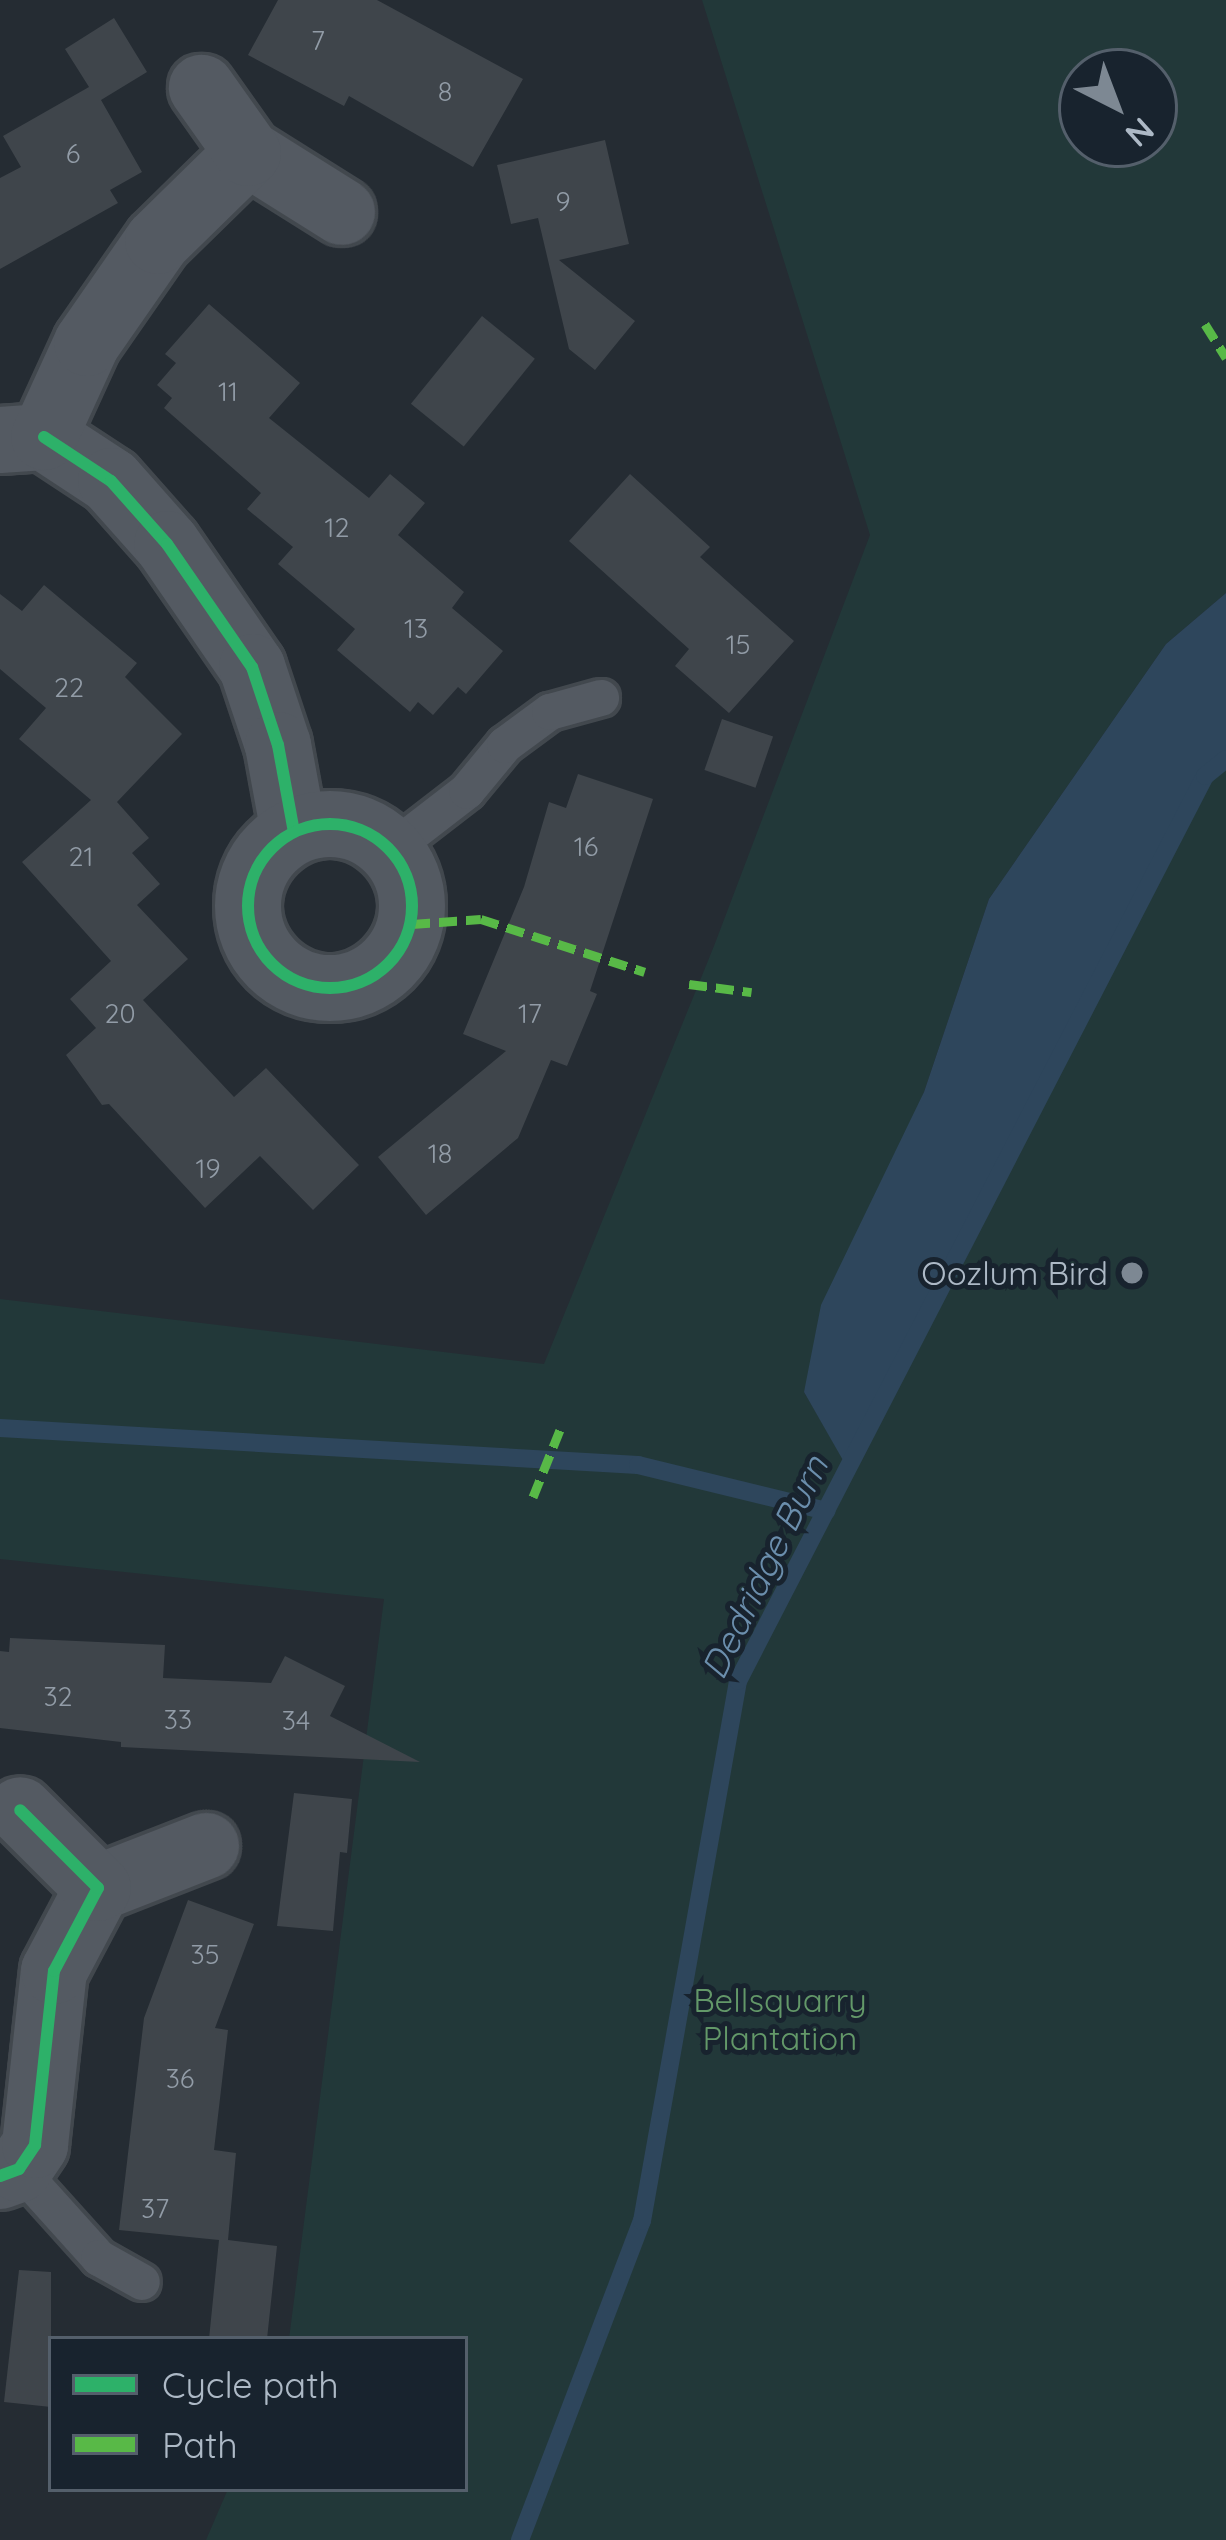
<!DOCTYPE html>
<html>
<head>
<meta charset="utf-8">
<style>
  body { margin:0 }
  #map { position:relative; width:1226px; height:2540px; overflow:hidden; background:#252c33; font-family:Quicksand,sans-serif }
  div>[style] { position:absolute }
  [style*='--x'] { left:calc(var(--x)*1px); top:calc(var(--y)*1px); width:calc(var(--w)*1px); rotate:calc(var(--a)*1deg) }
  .green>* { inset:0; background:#223839 }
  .water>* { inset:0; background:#2e465c }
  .stream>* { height:18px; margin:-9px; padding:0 9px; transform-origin:9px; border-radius:9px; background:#2e465c }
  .building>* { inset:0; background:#3f454b; transform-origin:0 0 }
  .roads { filter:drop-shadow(3px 0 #42484e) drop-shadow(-3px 0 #42484e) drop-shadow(0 3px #42484e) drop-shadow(0 -3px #42484e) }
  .lane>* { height:36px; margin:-18px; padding:0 18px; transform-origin:18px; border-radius:18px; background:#545a62 }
  .street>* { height:66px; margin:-33px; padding:0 33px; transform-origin:33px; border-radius:33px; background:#545a62 }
  .street>.ring { margin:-33px; padding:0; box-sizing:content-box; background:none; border:66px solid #545a62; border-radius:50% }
  .quiet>* { height:9px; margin-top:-4.5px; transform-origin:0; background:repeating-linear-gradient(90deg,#58b947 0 18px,transparent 0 27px) }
  .cycleway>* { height:12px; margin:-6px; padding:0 6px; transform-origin:6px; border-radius:6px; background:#2db169 }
  .cycleway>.ring { margin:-6px; padding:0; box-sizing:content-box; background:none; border:12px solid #2db169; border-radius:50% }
  .dots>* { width:33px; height:33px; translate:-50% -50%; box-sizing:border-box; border:6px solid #18232e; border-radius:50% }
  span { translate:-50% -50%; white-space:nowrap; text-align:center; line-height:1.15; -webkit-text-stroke:10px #18232e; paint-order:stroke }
  .number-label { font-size:27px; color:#929ca7 }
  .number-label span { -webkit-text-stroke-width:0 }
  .poi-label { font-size:33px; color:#adb9c6 }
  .right { translate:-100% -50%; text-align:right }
  .park-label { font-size:33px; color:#639869 }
  .water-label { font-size:36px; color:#6b8eac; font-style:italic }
  .legend { position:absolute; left:48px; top:2336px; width:420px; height:156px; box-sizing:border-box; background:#18232e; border:3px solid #545f6b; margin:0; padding:15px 21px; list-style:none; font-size:36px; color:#adb9c6 }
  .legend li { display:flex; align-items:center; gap:24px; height:60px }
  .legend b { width:60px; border:3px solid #545f6b }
  .north { position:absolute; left:1058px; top:48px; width:120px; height:120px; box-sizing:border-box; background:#18232e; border:3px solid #545f6b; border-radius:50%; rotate:138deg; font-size:33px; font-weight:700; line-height:48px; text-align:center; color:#adb9c6 }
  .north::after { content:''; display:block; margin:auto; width:42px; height:54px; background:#7d8893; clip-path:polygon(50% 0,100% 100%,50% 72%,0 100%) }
</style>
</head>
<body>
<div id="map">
  <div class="green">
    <div style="clip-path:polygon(evenodd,702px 0,1226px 0,1226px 593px,1166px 644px,989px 899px,924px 1092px,804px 1392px,848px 1467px,1205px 776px,1226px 759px,1226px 2540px,206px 2540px,228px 2489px,465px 2489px,465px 2339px,289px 2339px,384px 1599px,0 1559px,0 1299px,544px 1364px,714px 946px,870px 535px,702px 0,1082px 72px,1154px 72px,1154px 144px,1082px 144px,1082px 72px)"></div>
  </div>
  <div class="water">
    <div style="clip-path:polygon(1226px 593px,1226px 759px,1205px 776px,848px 1469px,804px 1392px,821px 1305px,924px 1092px,989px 899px,1166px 644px)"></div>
  </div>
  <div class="stream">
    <div style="--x:0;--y:1428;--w:639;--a:3.32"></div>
    <div style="--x:638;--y:1465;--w:194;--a:13.7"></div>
    <div style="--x:520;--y:2540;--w:342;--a:-69.1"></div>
    <div style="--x:642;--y:2221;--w:548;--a:-79.92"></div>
    <div style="--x:738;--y:1681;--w:1018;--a:-62.71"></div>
    <div style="--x:1205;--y:776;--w:27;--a:-39"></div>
  </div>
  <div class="building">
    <div style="clip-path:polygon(278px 0,377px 0,523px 79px,473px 167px,349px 96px,344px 106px,248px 55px)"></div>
    <div style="clip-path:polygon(114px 18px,147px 72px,101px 100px,142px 172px,110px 190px,118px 203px,0 269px,0 178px,21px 167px,3px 136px,89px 87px,65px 49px)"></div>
    <div style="clip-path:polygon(605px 140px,629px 244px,559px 260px,635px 321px,595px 370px,569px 349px,538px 218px,511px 224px,497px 165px)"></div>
    <div style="clip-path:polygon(209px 304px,300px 383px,269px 418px,369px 498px,390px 474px,425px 503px,398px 535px,464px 592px,452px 608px,503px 651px,466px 694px,458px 687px,433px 715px,418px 702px,410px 712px,337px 650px,355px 629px,278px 564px,293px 547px,247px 509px,261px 493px,164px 408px,172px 398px,157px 385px,176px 363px,165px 354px)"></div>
    <div style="left:482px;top:316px;width:68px;height:113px;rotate:39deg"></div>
    <div style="clip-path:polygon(630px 474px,710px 547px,700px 557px,794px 641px,729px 713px,675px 666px,689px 649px,569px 541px)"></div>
    <div style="clip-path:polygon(44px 585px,137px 663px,125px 677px,182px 734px,117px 802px,149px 838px,132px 853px,160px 884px,137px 905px,188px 959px,143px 1000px,234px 1097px,266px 1068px,359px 1165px,313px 1210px,260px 1156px,205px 1208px,109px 1104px,102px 1105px,66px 1055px,96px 1028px,70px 999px,111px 961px,22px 862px,91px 800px,19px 739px,46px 708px,0 669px,0 594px,22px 611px)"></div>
    <div style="left:722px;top:719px;width:54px;height:54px;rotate:19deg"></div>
    <div style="clip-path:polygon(578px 774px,653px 799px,590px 991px,597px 994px,567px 1066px,551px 1060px,518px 1138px,426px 1215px,378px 1157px,506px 1051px,463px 1034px,524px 887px,549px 802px,566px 808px)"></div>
    <div style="clip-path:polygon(10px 1638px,165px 1645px,163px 1678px,271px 1683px,285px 1656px,345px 1686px,330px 1716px,420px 1762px,121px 1747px,121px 1742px,0 1728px,0 1651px,9px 1652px)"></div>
    <div style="clip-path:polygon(294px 1793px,352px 1799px,347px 1853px,340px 1852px,333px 1931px,277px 1926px)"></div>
    <div style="clip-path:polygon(188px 1900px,254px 1924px,215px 2028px,228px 2030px,214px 2150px,236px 2153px,228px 2240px,277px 2246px,267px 2339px,209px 2339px,219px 2240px,119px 2230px,144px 2018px)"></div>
    <div style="clip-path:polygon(19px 2270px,51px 2272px,51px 2407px,4px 2402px)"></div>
  </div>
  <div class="roads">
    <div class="lane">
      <div style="--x:392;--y:849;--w:95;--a:-37.7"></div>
      <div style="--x:467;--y:791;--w:60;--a:-50.4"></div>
      <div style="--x:505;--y:745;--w:56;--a:-36.3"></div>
      <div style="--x:550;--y:712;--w:53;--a:-15.4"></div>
      <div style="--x:19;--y:2169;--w:120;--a:48"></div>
      <div style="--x:99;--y:2258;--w:49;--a:29.2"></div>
    </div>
    <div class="street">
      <div style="--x:248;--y:153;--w:111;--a:32.1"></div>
      <div style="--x:44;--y:437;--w:80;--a:33.3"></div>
      <div style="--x:111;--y:481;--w:84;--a:48.4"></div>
      <div style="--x:167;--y:544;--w:150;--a:55.4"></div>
      <div style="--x:252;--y:667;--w:82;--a:71.6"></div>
      <div style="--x:278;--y:745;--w:88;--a:79.6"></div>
      <div style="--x:0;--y:440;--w:44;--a:-3.9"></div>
      <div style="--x:44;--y:437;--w:103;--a:-65.4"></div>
      <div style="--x:87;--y:343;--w:124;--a:-55.2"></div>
      <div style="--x:158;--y:241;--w:126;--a:-44.4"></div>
      <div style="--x:248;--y:153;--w:80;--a:-125.3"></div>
      <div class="ring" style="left:248px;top:824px;width:98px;height:98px"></div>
      <div style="--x:98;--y:1888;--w:116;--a:-21.3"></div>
      <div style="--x:0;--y:2176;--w:20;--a:-20"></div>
      <div style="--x:19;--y:2169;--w:29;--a:-56"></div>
      <div style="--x:35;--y:2145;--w:175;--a:-83.8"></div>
      <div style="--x:54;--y:1971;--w:94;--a:-62.1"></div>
      <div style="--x:98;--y:1888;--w:110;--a:-135"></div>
    </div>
  </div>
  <div class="quiet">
    <div style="--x:1205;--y:324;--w:40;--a:58"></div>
    <div style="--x:412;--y:924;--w:69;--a:-4.1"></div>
    <div style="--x:481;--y:919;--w:172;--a:17.9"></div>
    <div style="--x:689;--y:984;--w:63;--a:7.4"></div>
    <div style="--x:533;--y:1497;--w:72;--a:-68.1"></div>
  </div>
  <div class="cycleway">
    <div style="--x:44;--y:437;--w:80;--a:33.3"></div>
    <div style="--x:111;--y:481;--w:84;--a:48.4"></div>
    <div style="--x:167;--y:544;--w:150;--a:55.4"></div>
    <div style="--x:252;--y:667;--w:82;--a:71.6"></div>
    <div style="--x:278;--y:745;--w:88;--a:79.6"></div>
    <div class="ring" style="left:248px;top:824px;width:152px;height:152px"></div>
    <div style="--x:0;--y:2176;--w:20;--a:-20"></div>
    <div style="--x:19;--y:2169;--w:29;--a:-56"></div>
    <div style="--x:35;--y:2145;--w:175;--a:-83.8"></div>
    <div style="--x:54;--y:1971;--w:94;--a:-62.1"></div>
    <div style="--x:98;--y:1888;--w:110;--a:-135"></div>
  </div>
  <div class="dots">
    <div style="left:1132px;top:1273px;background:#7d8893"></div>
  </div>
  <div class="number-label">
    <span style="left:318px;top:41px">7</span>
    <span style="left:445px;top:92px">8</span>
    <span style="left:73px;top:154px">6</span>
    <span style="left:563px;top:202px">9</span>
    <span style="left:228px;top:392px">11</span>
    <span style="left:337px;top:528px">12</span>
    <span style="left:416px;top:629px">13</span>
    <span style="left:738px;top:645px">15</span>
    <span style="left:69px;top:688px">22</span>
    <span style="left:586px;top:847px">16</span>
    <span style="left:81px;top:857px">21</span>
    <span style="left:120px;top:1014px">20</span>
    <span style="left:530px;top:1014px">17</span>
    <span style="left:440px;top:1154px">18</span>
    <span style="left:208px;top:1169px">19</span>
    <span style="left:58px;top:1697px">32</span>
    <span style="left:178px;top:1720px">33</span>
    <span style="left:296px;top:1721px">34</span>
    <span style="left:205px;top:1955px">35</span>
    <span style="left:180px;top:2079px">36</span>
    <span style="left:155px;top:2209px">37</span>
  </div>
  <div class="poi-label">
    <span class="right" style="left:1108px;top:1273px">Oozlum Bird</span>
  </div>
  <div class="park-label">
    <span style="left:780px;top:2019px">Bellsquarry<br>Plantation</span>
  </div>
  <div class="water-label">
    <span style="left:764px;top:1567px;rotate:-64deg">Dedridge Burn</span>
  </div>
  <ul class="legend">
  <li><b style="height:15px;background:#2db169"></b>Cycle path</li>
  <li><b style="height:15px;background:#58b947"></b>Path</li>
  </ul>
  <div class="north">N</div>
</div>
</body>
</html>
